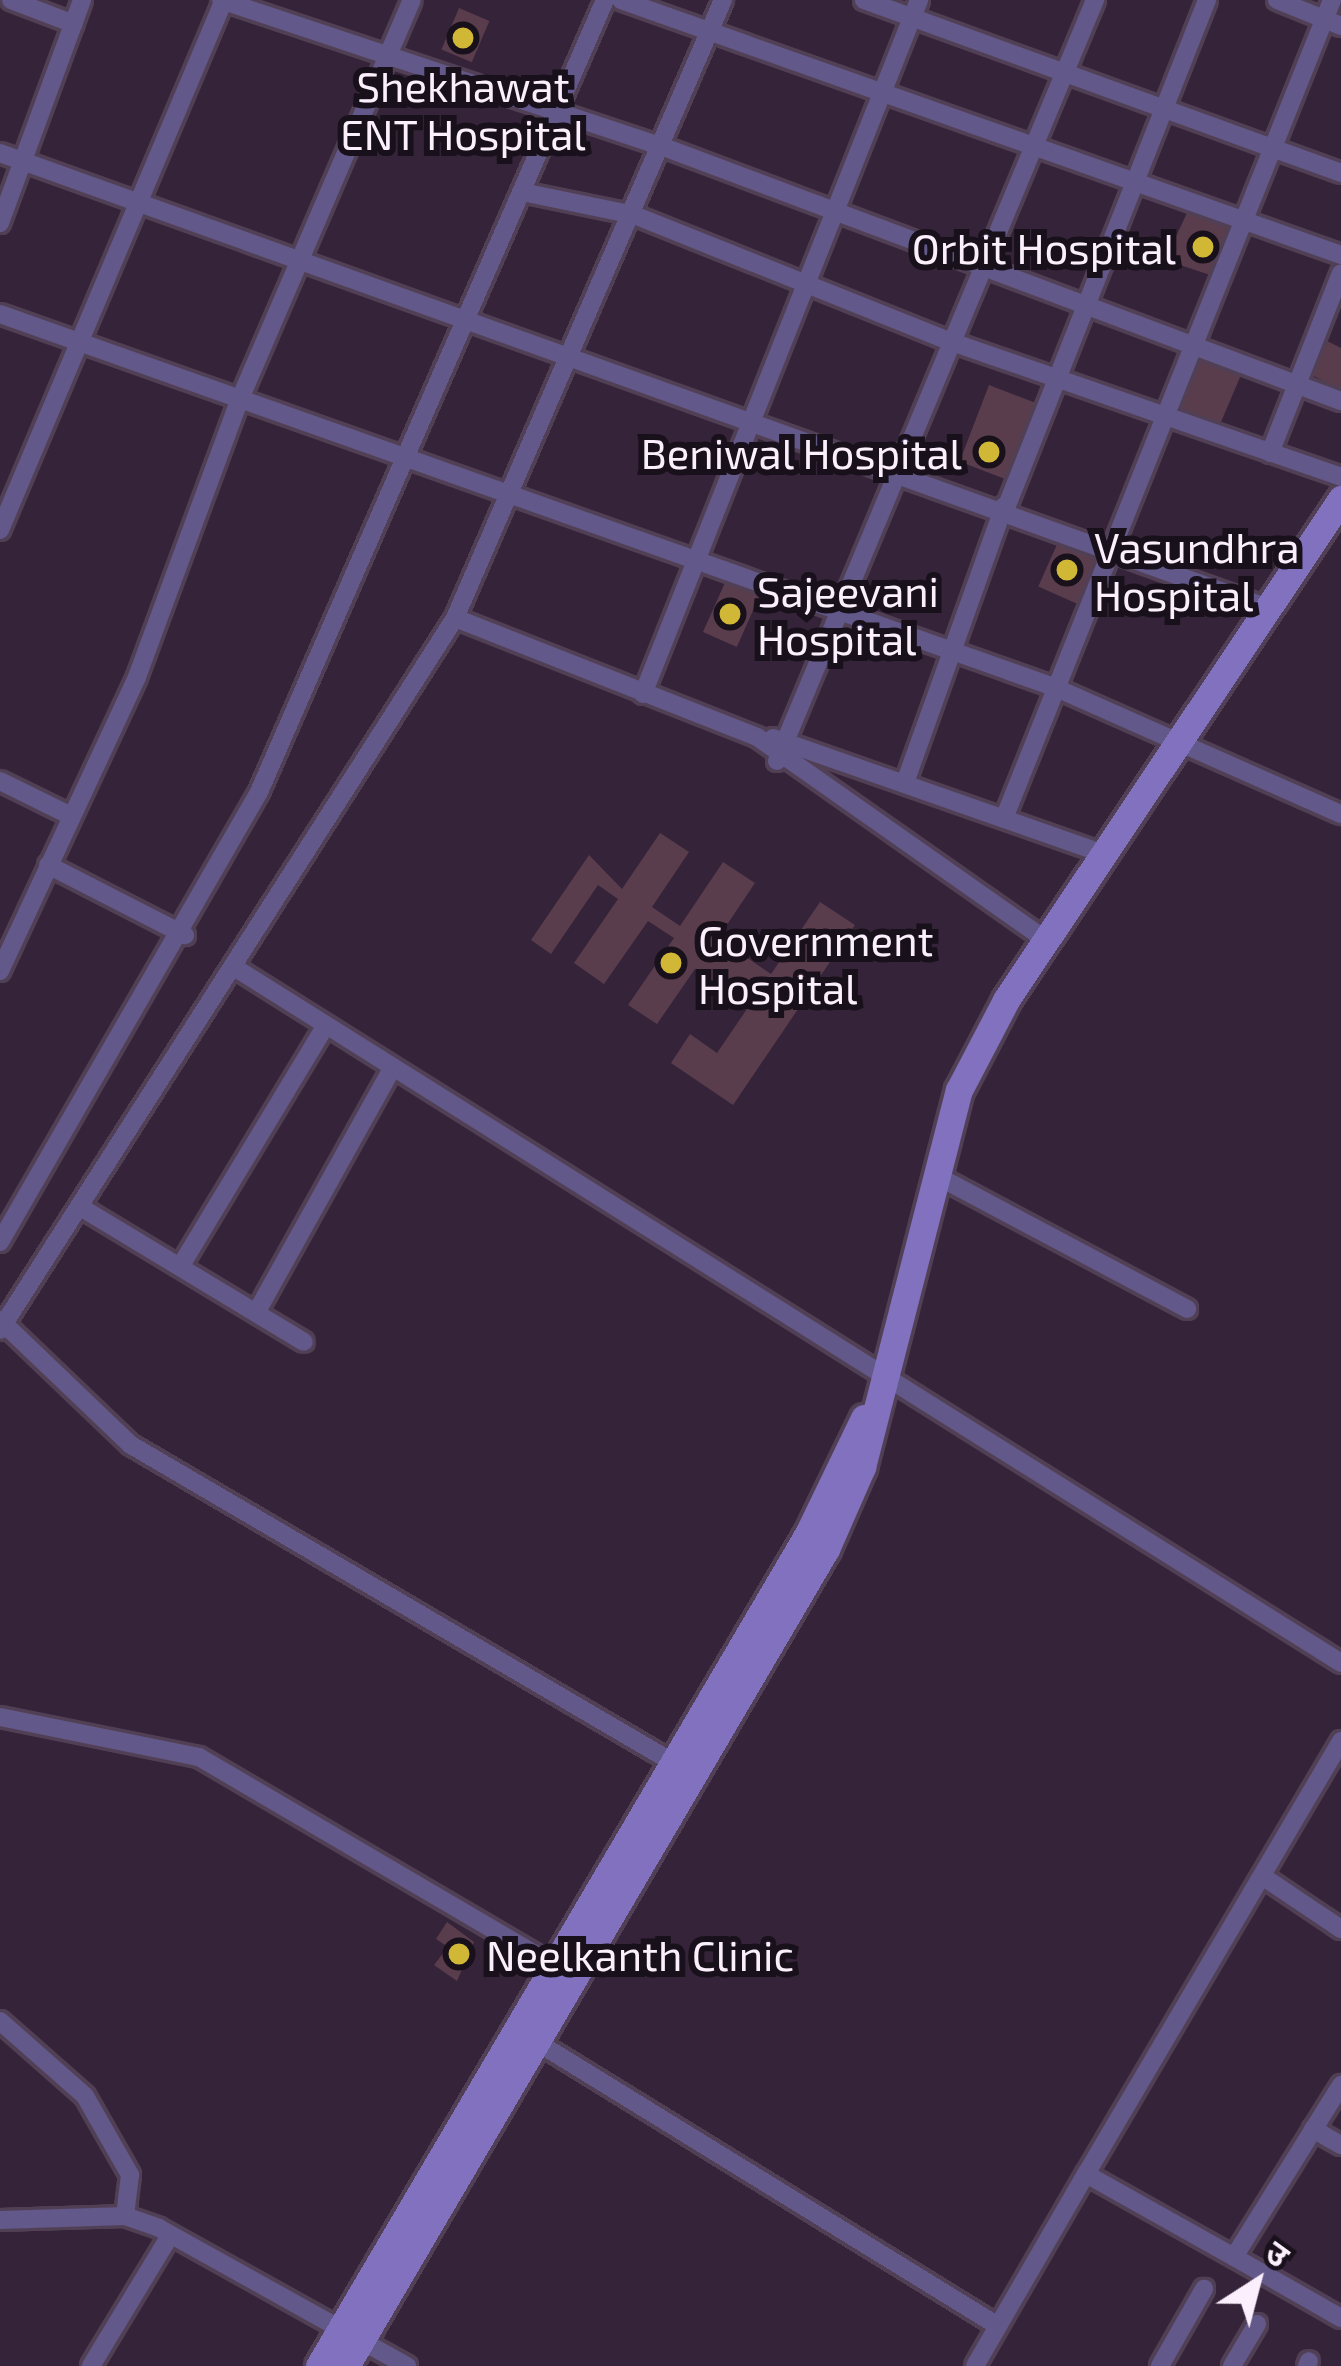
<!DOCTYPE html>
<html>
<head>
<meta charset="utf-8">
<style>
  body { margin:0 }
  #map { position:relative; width:1341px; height:2366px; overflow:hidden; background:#352339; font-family:"Exo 2","Noto Sans Devanagari",sans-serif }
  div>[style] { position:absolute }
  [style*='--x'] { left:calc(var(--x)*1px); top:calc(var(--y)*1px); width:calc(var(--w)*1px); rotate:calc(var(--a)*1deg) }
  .building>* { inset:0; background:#5a3d4c; transform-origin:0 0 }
  .roads { filter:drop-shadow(3px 0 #514055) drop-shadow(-3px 0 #514055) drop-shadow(0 3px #514055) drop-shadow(0 -3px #514055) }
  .street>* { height:18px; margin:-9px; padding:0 9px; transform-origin:9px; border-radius:9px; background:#625889 }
  .secondary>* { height:27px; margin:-13.5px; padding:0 13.5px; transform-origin:13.5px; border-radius:13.5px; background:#8271be }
  .dots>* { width:33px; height:33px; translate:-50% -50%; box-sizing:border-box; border:6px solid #18101a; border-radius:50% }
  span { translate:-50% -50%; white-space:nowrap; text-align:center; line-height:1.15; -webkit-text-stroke:12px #18101a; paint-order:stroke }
  .poi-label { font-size:42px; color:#fbeffe }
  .right { translate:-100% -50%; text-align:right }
  .left { translate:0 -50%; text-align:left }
  .north { position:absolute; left:1197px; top:2222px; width:120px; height:120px; -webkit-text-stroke:9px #18101a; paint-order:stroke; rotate:36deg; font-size:33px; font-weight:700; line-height:48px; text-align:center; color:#fbeffe }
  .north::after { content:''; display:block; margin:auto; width:42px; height:54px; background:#fbeffe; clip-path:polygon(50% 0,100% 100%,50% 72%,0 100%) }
</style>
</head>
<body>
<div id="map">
  <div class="building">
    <div style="left:459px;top:8px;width:33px;height:45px;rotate:23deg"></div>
    <div style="clip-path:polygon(1193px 200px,1236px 214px,1216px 277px,1165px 260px)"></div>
    <div style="clip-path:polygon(1321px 338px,1341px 348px,1341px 390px,1304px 371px)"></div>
    <div style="left:1192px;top:347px;width:56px;height:61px;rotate:23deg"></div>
    <div style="left:989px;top:385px;width:50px;height:82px;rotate:21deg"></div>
    <div style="left:1059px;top:540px;width:43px;height:51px;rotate:24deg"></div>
    <div style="left:727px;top:578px;width:37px;height:59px;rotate:24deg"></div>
    <div style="clip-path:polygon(660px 833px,689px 852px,652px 907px,680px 926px,723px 862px,755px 883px,718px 938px,771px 974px,820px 902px,855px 925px,733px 1105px,671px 1063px,690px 1034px,717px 1053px,749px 1006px,695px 969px,657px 1024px,628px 1005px,674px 938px,648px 921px,604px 984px,574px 963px,618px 899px,598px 885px,551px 954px,531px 940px,589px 855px,622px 889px)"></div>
    <div style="clip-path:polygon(447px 1922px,474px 1942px,457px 1981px,434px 1965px,448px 1947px,436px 1939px)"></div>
  </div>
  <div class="roads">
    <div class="street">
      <div style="--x:11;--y:0;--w:67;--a:20.9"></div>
      <div style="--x:221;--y:0;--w:464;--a:18.4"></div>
      <div style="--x:661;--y:146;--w:726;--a:20.56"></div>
      <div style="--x:621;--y:0;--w:764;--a:19.5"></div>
      <div style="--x:864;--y:0;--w:507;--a:19.93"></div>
      <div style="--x:1277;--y:0;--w:69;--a:22.1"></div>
      <div style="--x:0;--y:153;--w:1347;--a:19.74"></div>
      <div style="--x:522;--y:192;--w:114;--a:11.6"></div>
      <div style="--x:634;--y:215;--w:336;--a:21.8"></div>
      <div style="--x:946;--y:340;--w:418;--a:19.1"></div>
      <div style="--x:0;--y:223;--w:238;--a:-69.8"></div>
      <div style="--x:0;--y:314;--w:1118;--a:19.49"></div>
      <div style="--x:1054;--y:687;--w:314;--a:23.9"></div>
      <div style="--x:1270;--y:453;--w:193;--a:-68.5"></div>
      <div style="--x:1006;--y:508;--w:546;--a:-68.41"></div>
      <div style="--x:0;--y:530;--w:575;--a:-67.09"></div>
      <div style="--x:455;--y:618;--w:325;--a:21.5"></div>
      <div style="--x:757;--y:737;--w:355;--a:35.1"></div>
      <div style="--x:643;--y:694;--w:747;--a:-68.31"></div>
      <div style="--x:773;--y:738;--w:354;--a:19.3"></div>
      <div style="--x:777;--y:761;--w:825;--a:-67.32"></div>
      <div style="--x:906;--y:780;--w:291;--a:-70.3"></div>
      <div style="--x:0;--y:781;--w:79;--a:26.2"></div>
      <div style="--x:1005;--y:816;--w:879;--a:-68.16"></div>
      <div style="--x:48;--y:865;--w:154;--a:27.1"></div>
      <div style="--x:237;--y:969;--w:1304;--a:32.15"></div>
      <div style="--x:0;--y:971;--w:324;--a:-65"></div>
      <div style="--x:137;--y:677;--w:296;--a:-69.7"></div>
      <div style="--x:240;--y:399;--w:434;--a:-66.7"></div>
      <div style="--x:939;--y:1177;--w:281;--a:28"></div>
      <div style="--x:82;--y:1208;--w:259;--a:31.1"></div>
      <div style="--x:0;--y:1242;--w:519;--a:-60.08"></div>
      <div style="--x:259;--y:792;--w:864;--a:-66.4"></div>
      <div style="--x:180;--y:1267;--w:279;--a:-58.9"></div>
      <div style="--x:256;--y:1313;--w:276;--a:-60.9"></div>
      <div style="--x:0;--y:1320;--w:181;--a:43.7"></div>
      <div style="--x:131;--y:1445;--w:621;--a:30.36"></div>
      <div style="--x:0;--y:1330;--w:845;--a:-57.42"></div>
      <div style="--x:455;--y:618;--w:674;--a:-66.56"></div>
      <div style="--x:0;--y:1717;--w:203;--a:11.4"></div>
      <div style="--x:199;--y:1757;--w:407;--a:30.4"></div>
      <div style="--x:1341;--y:1741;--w:503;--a:120.49"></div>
      <div style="--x:1086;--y:2174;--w:170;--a:29.3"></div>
      <div style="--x:1234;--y:2257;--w:203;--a:-58.1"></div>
      <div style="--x:1262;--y:1876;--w:95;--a:33.9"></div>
      <div style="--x:0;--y:2021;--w:113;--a:41.4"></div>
      <div style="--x:85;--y:2096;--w:91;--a:60.3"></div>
      <div style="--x:130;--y:2175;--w:41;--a:97"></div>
      <div style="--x:532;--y:2039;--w:547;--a:31.63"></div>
      <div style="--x:1313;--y:2129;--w:32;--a:30"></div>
      <div style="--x:0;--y:2220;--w:125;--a:-1.8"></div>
      <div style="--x:125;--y:2216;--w:36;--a:19"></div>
      <div style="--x:159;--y:2228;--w:284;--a:29.1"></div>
      <div style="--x:1234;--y:2257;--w:123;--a:29.7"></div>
      <div style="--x:91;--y:2366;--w:149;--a:-58.8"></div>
      <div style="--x:975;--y:2366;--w:222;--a:-60"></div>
      <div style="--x:1160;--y:2366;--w:89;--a:-60.3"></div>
      <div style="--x:1232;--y:2366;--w:49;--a:-59.2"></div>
      <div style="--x:1307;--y:2366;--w:5;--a:-68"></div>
    </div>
    <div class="secondary">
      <div style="--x:319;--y:2366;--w:965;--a:-59.56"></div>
      <div style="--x:808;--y:1534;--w:129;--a:-64.2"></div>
      <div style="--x:346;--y:2366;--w:948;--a:-59.57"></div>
      <div style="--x:826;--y:1549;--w:90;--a:-66.3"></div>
      <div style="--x:862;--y:1467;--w:389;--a:-75.6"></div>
      <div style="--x:959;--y:1090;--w:102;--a:-62.4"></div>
      <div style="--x:1006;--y:1000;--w:603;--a:-56.23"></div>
    </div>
  </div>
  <div class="dots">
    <div style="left:463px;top:38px;background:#d1b736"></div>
    <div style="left:1203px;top:247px;background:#d1b736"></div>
    <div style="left:989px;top:452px;background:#d1b736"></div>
    <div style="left:1067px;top:570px;background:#d1b736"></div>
    <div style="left:730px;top:614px;background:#d1b736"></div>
    <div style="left:671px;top:963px;background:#d1b736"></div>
    <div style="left:459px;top:1954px;background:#d1b736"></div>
  </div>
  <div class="poi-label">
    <span style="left:463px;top:109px">Shekhawat<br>ENT Hospital</span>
    <span class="right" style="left:1176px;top:247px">Orbit Hospital</span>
    <span class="right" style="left:962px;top:452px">Beniwal Hospital</span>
    <span class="left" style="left:1094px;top:570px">Vasundhra<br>Hospital</span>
    <span class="left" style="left:757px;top:614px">Sajeevani<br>Hospital</span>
    <span class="left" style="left:698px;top:963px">Government<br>Hospital</span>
    <span class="left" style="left:486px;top:1954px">Neelkanth Clinic</span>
  </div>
  <div class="north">उ</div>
</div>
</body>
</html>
